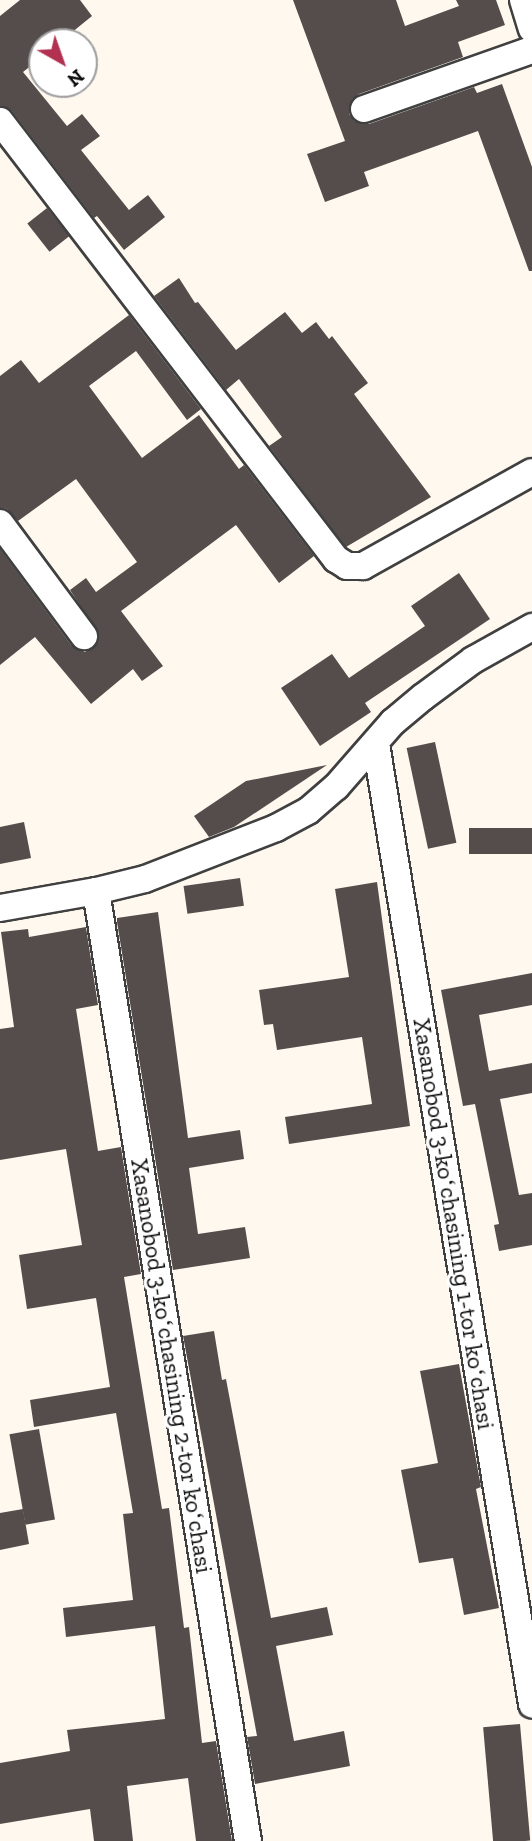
<!DOCTYPE html>
<html>
<head>
<meta charset="utf-8">
<style>
  body { margin:0 }
  #map { position:relative; width:532px; height:1841px; overflow:hidden; background:#fef8ef; font-family:"Zilla Slab",serif }
  div>[style] { position:absolute }
  [style*='--x'] { left:calc(var(--x)*1px); top:calc(var(--y)*1px); width:calc(var(--w)*1px); rotate:calc(var(--a)*1deg) }
  .building>* { inset:0; background:#554d4b; transform-origin:0 0 }
  .roads { filter:drop-shadow(2px 0 #404040) drop-shadow(-2px 0 #404040) drop-shadow(0 2px #404040) drop-shadow(0 -2px #404040) }
  .street>* { height:26px; margin:-13px; padding:0 13px; transform-origin:13px; border-radius:13px; background:#fff }
  span { translate:-50% -50%; white-space:nowrap; text-align:center; line-height:1.15; -webkit-text-stroke:7px #fff; paint-order:stroke }
  .street-label { font-size:24px; color:#0d0d0d }
  .north { position:absolute; left:28px; top:28px; width:70px; height:70px; box-sizing:border-box; background:#fff; border:2px solid #9e9e9e; border-radius:50%; rotate:140deg; font-size:19px; font-weight:700; line-height:28px; text-align:center; color:#0d0d0d }
  .north::after { content:''; display:block; margin:auto; width:24px; height:32px; background:#b23150; clip-path:polygon(50% 0,100% 100%,50% 72%,0 100%) }
</style>
</head>
<body>
<div id="map">
  <div class="building">
    <div style="clip-path:polygon(20px 0,80px 0,92px 16px,60px 42px,42px 42px,42px 57px,23px 72px,67px 126px,82px 114px,100px 136px,81px 150px,129px 210px,148px 195px,165px 217px,124px 250px,97px 216px,94px 218px,12px 111px,0 106px,0 16px)"></div>
    <div style="clip-path:polygon(293px 0,396px 0,405px 26px,459px 6px,456px 0,496px 0,505px 25px,458px 42px,463px 57px,359px 94px,352px 99px,349px 114px,354px 121px,369px 124px,474px 87px,477px 93px,502px 84px,532px 167px,532px 271px,529px 271px,478px 131px,364px 172px,369px 186px,325px 202px,307px 154px,345px 141px)"></div>
    <div style="left:47px;top:208px;width:36px;height:25px;rotate:52deg"></div>
    <div style="clip-path:polygon(179px 278px,195px 303px,198px 302px,236px 350px,285px 312px,302px 333px,316px 322px,329px 339px,332px 336px,368px 383px,354px 394px,431px 497px,346px 547px,269px 446px,282px 437px,239px 379px,226px 390px,154px 296px)"></div>
    <div style="clip-path:polygon(129px 315px,201px 409px,187px 420px,136px 351px,89px 386px,142px 458px,199px 415px,239px 469px,244px 465px,314px 556px,279px 583px,236px 525px,121px 611px,163px 666px,142px 681px,133px 669px,91px 704px,35px 637px,0 665px,0 549px,71px 645px,85px 652px,98px 643px,99px 634px,70px 590px,86px 578px,96px 592px,137px 562px,76px 479px,18px 521px,7px 509px,0 508px,0 376px,21px 360px,39px 383px)"></div>
    <div style="clip-path:polygon(459px 573px,490px 619px,365px 703px,371px 712px,320px 746px,281px 688px,332px 654px,349px 678px,425px 626px,411px 606px)"></div>
    <div style="left:435px;top:742px;width:103px;height:29px;rotate:78deg"></div>
    <div style="clip-path:polygon(327px 765px,234px 827px,209px 837px,194px 816px,246px 781px)"></div>
    <div style="clip-path:polygon(24px 822px,31px 858px,0 864px,0 827px)"></div>
    <div style="left:532px;top:828px;width:26px;height:63px;rotate:90deg"></div>
    <div style="left:240px;top:878px;width:28px;height:57px;rotate:82deg"></div>
    <div style="clip-path:polygon(377px 882px,410px 1126px,289px 1144px,285px 1117px,372px 1104px,362px 1037px,277px 1050px,273px 1024px,264px 1025px,259px 990px,349px 977px,335px 889px)"></div>
    <div style="clip-path:polygon(158px 912px,188px 1138px,240px 1130px,244px 1159px,189px 1168px,198px 1234px,245px 1227px,250px 1258px,173px 1270px,117px 922px,117px 918px)"></div>
    <div style="clip-path:polygon(86px 927px,98px 1005px,76px 1009px,98px 1151px,121px 1147px,141px 1274px,124px 1277px,162px 1509px,169px 1508px,184px 1628px,189px 1627px,202px 1743px,216px 1741px,232px 1841px,196px 1841px,188px 1778px,127px 1786px,133px 1841px,94px 1841px,90px 1809px,0 1824px,0 1763px,70px 1751px,67px 1730px,165px 1719px,155px 1626px,66px 1637px,63px 1608px,133px 1600px,123px 1514px,133px 1513px,116px 1413px,34px 1427px,30px 1400px,110px 1387px,96px 1298px,27px 1309px,19px 1255px,82px 1245px,66px 1149px,0 1160px,0 1029px,14px 1027px,1px 932px,28px 929px,29px 937px)"></div>
    <div style="clip-path:polygon(532px 973px,532px 1005px,479px 1015px,489px 1071px,532px 1063px,532px 1093px,500px 1099px,519px 1195px,532px 1193px,532px 1245px,499px 1251px,494px 1225px,499px 1224px,475px 1104px,463px 1106px,441px 990px)"></div>
    <div style="clip-path:polygon(214px 1331px,222px 1380px,226px 1379px,271px 1618px,327px 1607px,333px 1635px,276px 1646px,294px 1741px,344px 1731px,350px 1766px,255px 1784px,247px 1737px,257px 1736px,183px 1336px)"></div>
    <div style="clip-path:polygon(459px 1364px,481px 1487px,476px 1489px,499px 1608px,464px 1615px,453px 1558px,419px 1563px,401px 1470px,438px 1463px,420px 1371px)"></div>
    <div style="left:39px;top:1429px;width:92px;height:30px;rotate:80deg"></div>
    <div style="clip-path:polygon(23px 1509px,29px 1544px,0 1550px,0 1513px)"></div>
    <div style="left:520px;top:1724px;width:117px;height:37px;rotate:85deg"></div>
  </div>
  <div class="roads">
    <div class="street">
      <div style="--x:523;--y:0;--w:30;--a:73"></div>
      <div style="--x:364;--y:109;--w:178;--a:-19.4"></div>
      <div style="--x:0;--y:121;--w:552;--a:52.51"></div>
      <div style="--x:336;--y:559;--w:13;--a:32"></div>
      <div style="--x:347;--y:566;--w:16;--a:0"></div>
      <div style="--x:363;--y:566;--w:193;--a:-29.1"></div>
      <div style="--x:0;--y:523;--w:141;--a:53.4"></div>
      <div style="--x:376;--y:744;--w:973;--a:80.77"></div>
      <div style="--x:96;--y:891;--w:962;--a:80.91"></div>
      <div style="--x:0;--y:908;--w:97;--a:-10"></div>
      <div style="--x:96;--y:891;--w:50;--a:-13.8"></div>
      <div style="--x:145;--y:879;--w:141;--a:-21.3"></div>
      <div style="--x:276;--y:828;--w:36;--a:-28"></div>
      <div style="--x:308;--y:811;--w:37;--a:-41"></div>
      <div style="--x:336;--y:787;--w:86;--a:-48.8"></div>
      <div style="--x:393;--y:722;--w:39;--a:-40"></div>
      <div style="--x:423;--y:697;--w:62;--a:-36.5"></div>
      <div style="--x:473;--y:660;--w:68;--a:-29.2"></div>
    </div>
  </div>
  <div class="street-label">
    <span style="left:454px;top:1224px;rotate:81deg">Xasanobod 3-koʻchasining 1-tor koʻchasi</span>
    <span style="left:172px;top:1366px;rotate:81deg">Xasanobod 3-koʻchasining 2-tor koʻchasi</span>
  </div>
  <div class="north">N</div>
</div>
</body>
</html>
